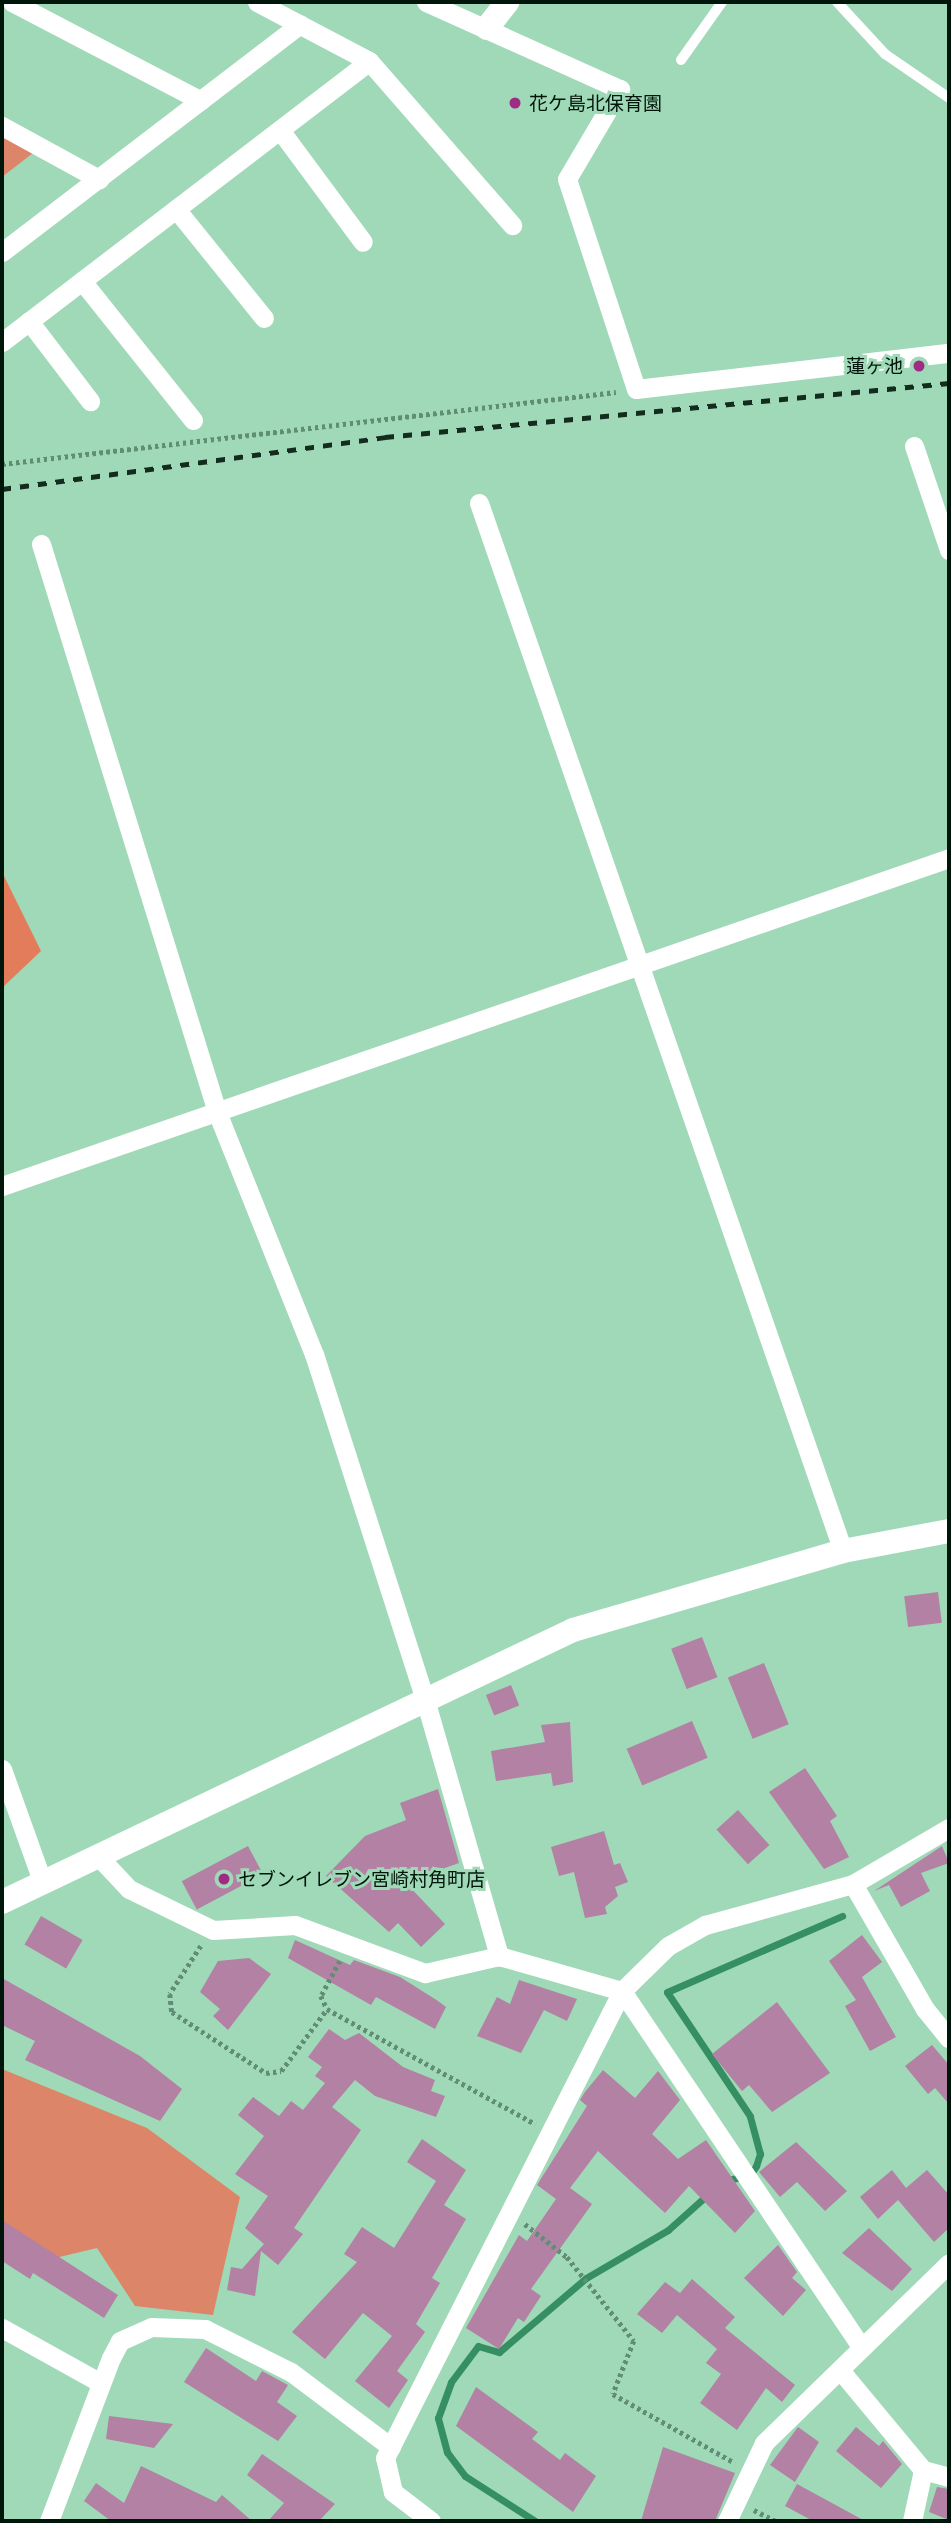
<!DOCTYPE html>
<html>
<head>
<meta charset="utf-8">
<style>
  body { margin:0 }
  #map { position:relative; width:951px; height:2523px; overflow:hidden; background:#9fd9b7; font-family:Commissioner,"Noto Sans JP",sans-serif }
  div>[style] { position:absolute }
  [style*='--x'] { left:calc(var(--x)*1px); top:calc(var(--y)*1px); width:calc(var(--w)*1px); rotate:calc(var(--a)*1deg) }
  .green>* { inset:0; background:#dd8568 }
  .forest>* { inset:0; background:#e37c5a }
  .stream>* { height:7px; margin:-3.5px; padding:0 3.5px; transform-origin:3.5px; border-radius:3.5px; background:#358f63 }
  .building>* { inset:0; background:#b281a3; transform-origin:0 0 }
  .path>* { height:4.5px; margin-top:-2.25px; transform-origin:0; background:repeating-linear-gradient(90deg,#618d74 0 3.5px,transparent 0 7px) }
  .service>* { height:10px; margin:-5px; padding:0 5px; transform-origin:5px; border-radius:5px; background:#fff }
  .minor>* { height:19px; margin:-9.5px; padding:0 9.5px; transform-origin:9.5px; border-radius:9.5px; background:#fff }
  .tertiary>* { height:24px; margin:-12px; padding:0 12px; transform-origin:12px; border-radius:12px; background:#fff }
  .rail>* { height:5px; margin-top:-2.5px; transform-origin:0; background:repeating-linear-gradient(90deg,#132c1e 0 9px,transparent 0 18px) }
  .dots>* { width:19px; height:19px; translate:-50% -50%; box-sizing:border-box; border:4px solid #9fd9b7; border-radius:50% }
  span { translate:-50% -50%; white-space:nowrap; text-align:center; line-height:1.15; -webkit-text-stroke:6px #9fd9b7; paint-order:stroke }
  .poi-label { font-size:19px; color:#01160b }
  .left { translate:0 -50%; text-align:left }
  .right { translate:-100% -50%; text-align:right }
  .frame { position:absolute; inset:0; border:4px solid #01160b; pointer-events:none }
</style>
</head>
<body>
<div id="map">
  <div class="green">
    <div style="clip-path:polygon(2px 136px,33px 153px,2px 177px)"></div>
    <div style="clip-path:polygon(2px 2069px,147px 2128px,240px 2197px,213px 2315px,135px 2306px,97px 2248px,47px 2260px,2px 2230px)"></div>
  </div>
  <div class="forest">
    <div style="clip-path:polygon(2px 872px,41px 951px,2px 988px)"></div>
  </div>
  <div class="stream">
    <div style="--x:724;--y:2181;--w:27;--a:-13"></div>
    <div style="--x:750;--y:2175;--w:11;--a:-56"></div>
    <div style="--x:756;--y:2166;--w:13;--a:-72"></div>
    <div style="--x:760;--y:2154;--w:39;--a:-105"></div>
    <div style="--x:750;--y:2116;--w:149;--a:-123.8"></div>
    <div style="--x:667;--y:1992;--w:191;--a:-23.5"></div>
    <div style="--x:535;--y:2521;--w:83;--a:-147.3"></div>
    <div style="--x:465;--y:2476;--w:30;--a:-127"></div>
    <div style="--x:447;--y:2452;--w:35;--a:-105"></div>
    <div style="--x:438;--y:2418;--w:38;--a:-70"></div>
    <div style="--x:451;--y:2382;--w:45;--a:-53.1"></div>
    <div style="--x:478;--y:2346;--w:22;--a:16"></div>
    <div style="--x:499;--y:2352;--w:114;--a:-40.4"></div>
    <div style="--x:586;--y:2278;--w:95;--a:-30.3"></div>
    <div style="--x:668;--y:2230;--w:52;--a:-41.9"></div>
  </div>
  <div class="building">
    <div style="left:938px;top:1592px;width:31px;height:34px;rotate:83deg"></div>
    <div style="left:702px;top:1637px;width:43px;height:33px;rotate:69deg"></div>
    <div style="left:764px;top:1663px;width:66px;height:39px;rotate:68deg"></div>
    <div style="left:511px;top:1685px;width:22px;height:27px;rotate:68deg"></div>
    <div style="left:692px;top:1721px;width:40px;height:71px;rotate:67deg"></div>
    <div style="clip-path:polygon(570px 1722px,573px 1782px,553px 1786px,551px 1773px,496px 1781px,491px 1751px,545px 1742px,541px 1725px)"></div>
    <div style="clip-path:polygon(805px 1768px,837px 1816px,830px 1821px,849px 1857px,824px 1869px,769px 1792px)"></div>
    <div style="clip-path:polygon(438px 1789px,459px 1863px,405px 1882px,445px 1924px,421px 1947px,398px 1923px,389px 1932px,326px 1876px,365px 1836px,406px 1820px,400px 1803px)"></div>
    <div style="left:738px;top:1810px;width:47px;height:29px;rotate:48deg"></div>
    <div style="clip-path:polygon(604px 1831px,614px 1865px,620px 1863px,628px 1882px,615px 1887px,618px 1896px,605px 1907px,607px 1914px,585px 1918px,574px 1872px,559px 1876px,551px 1847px)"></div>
    <div style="left:248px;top:1846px;width:32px;height:75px;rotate:62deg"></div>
    <div style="clip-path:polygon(942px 1846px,949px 1863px,921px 1873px,930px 1891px,901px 1907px,889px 1885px,874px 1891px)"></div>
    <div style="left:41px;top:1916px;width:48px;height:33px;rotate:30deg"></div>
    <div style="clip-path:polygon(862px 1935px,882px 1962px,862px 1977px,896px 2037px,870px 2051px,845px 2006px,856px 2000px,829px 1961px)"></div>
    <div style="clip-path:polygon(295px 1940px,350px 1965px,354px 1960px,400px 1977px,438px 2001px,446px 2007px,435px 2029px,376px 1997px,371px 2005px,288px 1958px)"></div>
    <div style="clip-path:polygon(249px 1958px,271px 1974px,228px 2030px,213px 2016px,220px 2009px,200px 1992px,218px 1961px)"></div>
    <div style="clip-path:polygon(2px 1978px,140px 2056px,182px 2089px,160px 2121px,25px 2060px,35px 2041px,2px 2025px)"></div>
    <div style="clip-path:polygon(519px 1980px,577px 1999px,567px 2021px,544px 2010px,521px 2053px,477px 2036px,497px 1997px,510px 2004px)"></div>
    <div style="clip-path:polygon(777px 2002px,830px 2073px,772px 2112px,749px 2085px,742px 2091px,712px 2054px)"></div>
    <div style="clip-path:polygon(329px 2029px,345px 2040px,359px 2033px,403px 2067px,435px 2080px,431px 2091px,445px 2096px,436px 2117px,375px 2096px,355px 2080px,332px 2107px,361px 2130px,294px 2228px,303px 2234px,278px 2265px,261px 2251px,255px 2296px,227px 2290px,231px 2267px,242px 2269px,264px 2244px,245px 2228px,268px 2196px,235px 2174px,264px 2136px,238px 2115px,253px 2097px,279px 2116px,291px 2101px,303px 2110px,325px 2083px,315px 2076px,322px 2067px,308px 2057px)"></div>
    <div style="clip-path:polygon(932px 2045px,949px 2065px,949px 2104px,935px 2088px,928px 2094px,905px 2066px)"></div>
    <div style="clip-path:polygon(603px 2070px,635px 2098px,658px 2071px,680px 2100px,652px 2134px,678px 2159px,706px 2140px,755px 2211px,735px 2233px,689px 2186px,665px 2213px,598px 2151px,570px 2188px,592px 2204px,531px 2289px,541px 2296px,524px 2322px,518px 2318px,499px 2349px,466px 2328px,519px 2235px,527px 2241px,556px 2199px,537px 2185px,587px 2106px,580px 2100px,585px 2092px)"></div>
    <div style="clip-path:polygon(422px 2139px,466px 2170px,444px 2205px,466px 2219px,432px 2278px,440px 2283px,416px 2324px,425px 2332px,397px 2371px,408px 2380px,389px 2408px,355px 2381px,392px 2336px,363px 2313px,325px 2359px,292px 2332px,357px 2262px,344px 2254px,362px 2227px,394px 2248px,436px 2181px,407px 2162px)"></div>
    <div style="clip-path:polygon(796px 2142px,847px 2191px,825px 2211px,797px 2182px,780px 2197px,759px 2172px)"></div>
    <div style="clip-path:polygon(892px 2170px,906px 2188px,927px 2170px,949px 2195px,949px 2228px,934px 2242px,898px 2200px,878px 2219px,860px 2197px)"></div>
    <div style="clip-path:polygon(2px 2220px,118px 2295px,104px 2318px,33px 2273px,30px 2279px,2px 2261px)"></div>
    <div style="clip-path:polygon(869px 2228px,912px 2269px,892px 2291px,842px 2253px)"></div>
    <div style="clip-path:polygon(778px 2245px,797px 2272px,792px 2278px,806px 2290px,783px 2316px,744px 2278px)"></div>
    <div style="clip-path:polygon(692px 2279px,735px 2317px,725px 2328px,795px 2385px,782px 2402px,766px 2388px,737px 2430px,700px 2403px,721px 2374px,706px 2363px,717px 2349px,677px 2315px,662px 2333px,637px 2314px,665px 2282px,680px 2293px)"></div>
    <div style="clip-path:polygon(206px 2348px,256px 2381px,262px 2371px,288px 2385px,277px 2402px,297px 2416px,278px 2441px,184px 2382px)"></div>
    <div style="clip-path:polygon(476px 2387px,538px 2432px,532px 2439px,560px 2460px,565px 2453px,596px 2476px,573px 2512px,456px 2426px)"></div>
    <div style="clip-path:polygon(109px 2416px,173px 2424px,154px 2448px,106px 2439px)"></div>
    <div style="clip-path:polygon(798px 2427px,819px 2442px,795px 2482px,770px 2465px)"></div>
    <div style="clip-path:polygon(856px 2427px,879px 2446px,883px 2441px,902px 2464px,881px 2488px,836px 2451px)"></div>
    <div style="clip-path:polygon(663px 2447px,735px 2473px,715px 2521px,641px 2521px)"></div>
    <div style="clip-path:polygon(262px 2454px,335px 2504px,319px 2521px,268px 2521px,284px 2503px,247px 2475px)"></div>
    <div style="clip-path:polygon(141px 2466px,216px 2502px,222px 2495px,252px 2521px,111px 2521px,84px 2501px,96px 2483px,124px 2503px)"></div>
    <div style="clip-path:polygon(797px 2484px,865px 2521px,813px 2521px,785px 2506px)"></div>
    <div style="clip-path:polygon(937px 2487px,949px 2489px,949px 2520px,929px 2512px)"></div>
  </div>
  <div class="path">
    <div style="--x:2;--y:464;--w:618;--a:-6.69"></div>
    <div style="--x:201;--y:1946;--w:57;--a:122.9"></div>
    <div style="--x:170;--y:1994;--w:18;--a:84"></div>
    <div style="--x:172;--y:2012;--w:112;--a:33"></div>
    <div style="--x:266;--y:2073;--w:15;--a:-8"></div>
    <div style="--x:281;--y:2071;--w:77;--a:-53.4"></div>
    <div style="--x:340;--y:1961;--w:40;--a:118"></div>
    <div style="--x:321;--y:1996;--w:14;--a:65"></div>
    <div style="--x:327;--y:2009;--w:238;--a:28.9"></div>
    <div style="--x:525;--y:2224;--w:53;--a:38.2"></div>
    <div style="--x:567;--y:2257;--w:107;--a:51.4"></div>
    <div style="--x:634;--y:2341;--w:57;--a:111.6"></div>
    <div style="--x:613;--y:2394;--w:140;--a:29.5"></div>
    <div style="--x:754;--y:2510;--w:25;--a:27"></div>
  </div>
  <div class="service">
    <div style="--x:837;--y:2;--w:71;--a:47.3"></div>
    <div style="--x:885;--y:54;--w:78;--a:34.5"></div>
    <div style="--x:681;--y:60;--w:71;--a:-54.7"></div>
  </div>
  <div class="minor">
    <div style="--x:12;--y:2;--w:213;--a:27.6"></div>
    <div style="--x:257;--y:2;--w:127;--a:27.8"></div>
    <div style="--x:369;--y:61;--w:218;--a:48.9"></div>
    <div style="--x:426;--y:2;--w:213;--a:24.2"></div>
    <div style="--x:620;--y:89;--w:104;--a:120.5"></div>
    <div style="--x:567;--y:179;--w:221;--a:71.8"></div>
    <div style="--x:636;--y:389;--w:315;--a:-6.6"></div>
    <div style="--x:2;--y:126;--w:111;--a:28.7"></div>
    <div style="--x:280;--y:130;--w:139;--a:53.5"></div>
    <div style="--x:176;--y:209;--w:140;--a:51.1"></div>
    <div style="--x:2;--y:252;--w:375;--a:-37.4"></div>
    <div style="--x:82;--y:281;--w:178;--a:51.4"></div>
    <div style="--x:29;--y:321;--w:101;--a:52.7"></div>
    <div style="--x:2;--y:342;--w:462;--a:-37.4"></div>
    <div style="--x:914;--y:446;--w:110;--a:71.4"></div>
    <div style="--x:479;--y:503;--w:1109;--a:70.85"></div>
    <div style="--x:41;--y:544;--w:595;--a:72.78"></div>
    <div style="--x:217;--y:1112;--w:261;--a:68.2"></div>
    <div style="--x:314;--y:1354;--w:359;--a:72.2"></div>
    <div style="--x:424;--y:1696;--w:271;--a:73.9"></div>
    <div style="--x:2;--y:1186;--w:1002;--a:-19.1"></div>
    <div style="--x:2;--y:1769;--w:119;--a:70.3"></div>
    <div style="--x:97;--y:1855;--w:47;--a:46.7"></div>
    <div style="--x:129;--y:1889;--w:93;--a:26"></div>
    <div style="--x:213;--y:1930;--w:82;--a:-3.5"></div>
    <div style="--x:295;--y:1925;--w:139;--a:20.3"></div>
    <div style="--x:425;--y:1973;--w:76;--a:-12.9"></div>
    <div style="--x:499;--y:1956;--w:128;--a:15.9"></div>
    <div style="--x:622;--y:1991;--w:428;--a:56.1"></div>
    <div style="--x:853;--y:1884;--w:144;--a:60.1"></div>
    <div style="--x:925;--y:2009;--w:38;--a:51"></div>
    <div style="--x:2;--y:2328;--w:111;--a:29.1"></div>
    <div style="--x:840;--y:2370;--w:130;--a:50.3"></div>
    <div style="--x:923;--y:2470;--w:27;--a:15"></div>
    <div style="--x:49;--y:2521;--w:174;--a:-69.2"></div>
    <div style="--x:111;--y:2358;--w:19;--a:-62"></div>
    <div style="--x:120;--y:2341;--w:34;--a:-24"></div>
    <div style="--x:151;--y:2327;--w:54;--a:2.1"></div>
    <div style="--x:205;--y:2329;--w:96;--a:26.6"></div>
    <div style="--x:291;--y:2372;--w:125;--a:36.9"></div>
    <div style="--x:431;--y:2521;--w:48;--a:-142.7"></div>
    <div style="--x:393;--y:2492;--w:35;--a:-103"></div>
    <div style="--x:385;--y:2458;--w:524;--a:-63.09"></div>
    <div style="--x:622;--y:1991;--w:64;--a:-44.4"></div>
    <div style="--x:668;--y:1946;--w:43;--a:-29.6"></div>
    <div style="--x:705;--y:1925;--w:154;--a:-15.5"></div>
    <div style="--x:853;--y:1884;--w:111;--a:-30.3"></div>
    <div style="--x:727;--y:2521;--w:86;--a:-64.6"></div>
    <div style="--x:764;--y:2443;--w:258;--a:-44.2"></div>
    <div style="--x:912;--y:2521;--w:52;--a:-77.8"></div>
  </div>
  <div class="tertiary">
    <div style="--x:487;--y:28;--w:33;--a:-52"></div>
    <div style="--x:2;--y:1902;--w:632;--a:-25.47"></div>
    <div style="--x:573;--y:1630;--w:281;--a:-16.3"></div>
    <div style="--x:843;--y:1551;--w:108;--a:-10.7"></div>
  </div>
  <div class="rail">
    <div style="--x:2;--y:489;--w:387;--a:-7.7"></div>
    <div style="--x:385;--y:437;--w:567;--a:-5.47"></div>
  </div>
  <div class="dots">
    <div style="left:515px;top:103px;background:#a02b85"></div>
    <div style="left:919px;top:366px;background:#a02b85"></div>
    <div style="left:224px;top:1879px;background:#a02b85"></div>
  </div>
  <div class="poi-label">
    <span class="left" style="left:529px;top:103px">花ケ島北保育園</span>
    <span class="right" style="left:903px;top:366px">蓮ヶ池</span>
    <span class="left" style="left:238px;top:1879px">セブンイレブン宮崎村角町店</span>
  </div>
  <div class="frame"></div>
</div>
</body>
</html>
